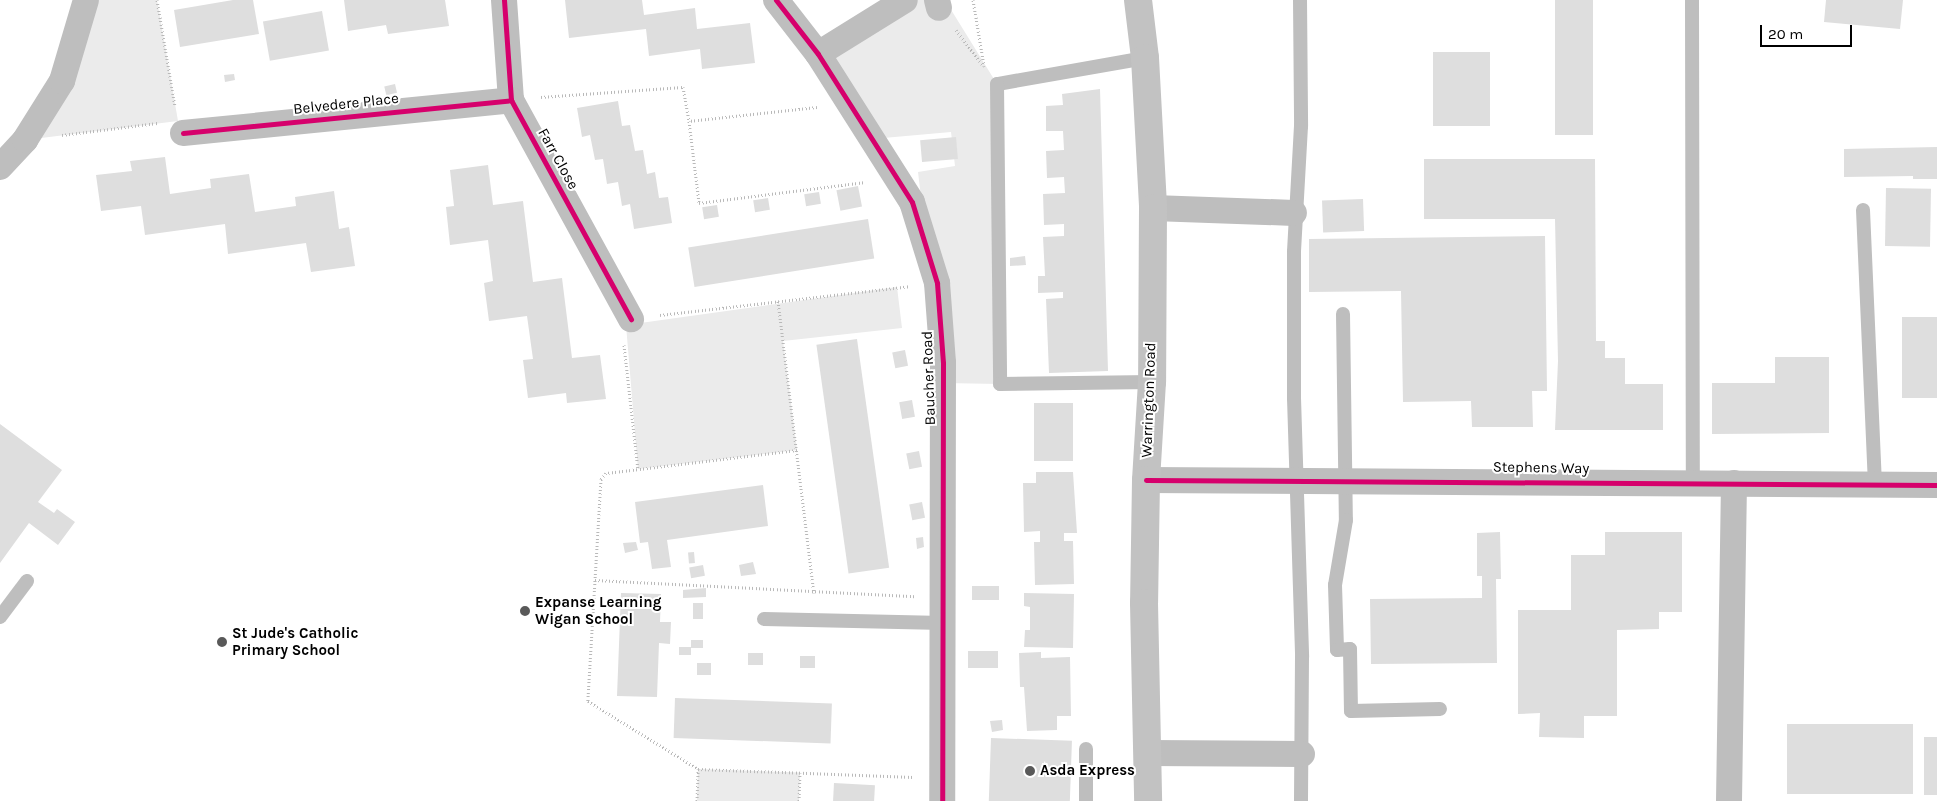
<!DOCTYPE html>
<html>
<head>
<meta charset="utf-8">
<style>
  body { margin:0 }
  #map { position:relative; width:1937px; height:801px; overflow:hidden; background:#fff; font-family:Karla,sans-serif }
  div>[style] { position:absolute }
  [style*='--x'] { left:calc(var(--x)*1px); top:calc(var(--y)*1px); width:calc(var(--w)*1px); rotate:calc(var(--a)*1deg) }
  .green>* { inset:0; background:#ebebeb; transform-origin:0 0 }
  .building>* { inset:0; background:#dedede; transform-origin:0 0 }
  .path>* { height:3px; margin-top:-1.5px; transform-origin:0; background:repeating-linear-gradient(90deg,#b9b9b9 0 1px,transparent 0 3.5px) }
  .service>* { height:14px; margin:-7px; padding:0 7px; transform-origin:7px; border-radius:7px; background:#bebebe }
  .minor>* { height:26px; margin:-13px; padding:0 13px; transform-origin:13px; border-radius:13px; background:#bebebe }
  .secondary>* { height:28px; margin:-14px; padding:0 14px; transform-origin:14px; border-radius:14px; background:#c2c2c2 }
  .cycleway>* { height:5px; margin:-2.5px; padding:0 2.5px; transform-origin:2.5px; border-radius:2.5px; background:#d6006c }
  .dots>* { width:14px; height:14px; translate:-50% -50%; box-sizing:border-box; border:2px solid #fff; border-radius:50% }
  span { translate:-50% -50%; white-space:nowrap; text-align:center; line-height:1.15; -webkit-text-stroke:4px #fff; paint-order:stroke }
  .street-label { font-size:15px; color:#000 }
  .poi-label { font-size:15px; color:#000; font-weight:700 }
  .left { translate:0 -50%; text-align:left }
  .scale { position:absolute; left:1760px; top:25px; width:92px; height:22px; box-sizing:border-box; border:2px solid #000; border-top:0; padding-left:6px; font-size:15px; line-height:18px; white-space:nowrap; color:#000; -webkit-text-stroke:4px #fff; paint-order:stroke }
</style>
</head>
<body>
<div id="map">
  <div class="green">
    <div style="clip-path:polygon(86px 0,157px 0,178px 121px,25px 140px)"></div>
    <div style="clip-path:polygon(905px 0,945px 0,997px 84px,1000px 384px,943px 383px,918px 172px,955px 166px,951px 132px,872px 139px,818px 54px)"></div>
    <div style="clip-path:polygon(897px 287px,902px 328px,783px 341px,797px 450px,638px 469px,626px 325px)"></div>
    <div style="left:698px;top:769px;width:102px;height:32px;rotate:2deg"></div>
  </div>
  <div class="building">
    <div style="clip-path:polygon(233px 0,253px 0,259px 34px,180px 47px,174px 10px)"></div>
    <div style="clip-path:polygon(344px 0,445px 0,449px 26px,388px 34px,386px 25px,348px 31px)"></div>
    <div style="clip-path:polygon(565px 0,642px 0,644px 15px,695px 8px,697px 29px,750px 23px,755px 63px,702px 69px,700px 49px,649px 56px,646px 29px,569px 38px)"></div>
    <div style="left:1555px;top:0;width:38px;height:135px"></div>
    <div style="clip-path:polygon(1826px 0,1903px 0,1900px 29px,1824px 22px)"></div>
    <div style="left:322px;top:11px;width:40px;height:60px;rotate:80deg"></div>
    <div style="left:1433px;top:52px;width:57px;height:74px"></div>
    <div style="clip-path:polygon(234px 74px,235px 80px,225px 82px,224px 75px)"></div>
    <div style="left:395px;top:84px;width:9px;height:11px;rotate:77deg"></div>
    <div style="clip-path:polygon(1100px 89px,1108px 371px,1049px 373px,1046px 299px,1063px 298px,1063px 292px,1038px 293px,1038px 276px,1045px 276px,1043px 237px,1064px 236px,1064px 224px,1044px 225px,1043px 194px,1065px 193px,1064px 177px,1047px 178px,1046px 151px,1064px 150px,1063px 131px,1046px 131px,1046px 106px,1063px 105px,1062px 94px)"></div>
    <div style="clip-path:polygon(618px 101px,622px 126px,630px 125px,635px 151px,643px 150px,647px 174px,655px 172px,659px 198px,668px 197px,672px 223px,634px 229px,630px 204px,622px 206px,618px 182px,607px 184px,603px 159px,595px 160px,590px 135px,582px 137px,577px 108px)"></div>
    <div style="left:956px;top:137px;width:22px;height:36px;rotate:85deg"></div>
    <div style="clip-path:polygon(1937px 147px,1937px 179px,1913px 179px,1913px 176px,1844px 177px,1844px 149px)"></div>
    <div style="clip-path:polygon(165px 157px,170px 194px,211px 188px,210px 179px,249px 174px,255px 212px,296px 206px,295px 197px,334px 191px,339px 229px,349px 227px,355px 266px,311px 272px,306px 243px,228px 254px,225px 224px,145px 235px,141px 206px,101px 211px,96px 175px,132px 171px,130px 161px)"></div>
    <div style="clip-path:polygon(1424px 159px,1595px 159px,1596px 341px,1605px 341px,1605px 358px,1625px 358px,1625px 384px,1663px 384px,1663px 430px,1555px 430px,1558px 361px,1555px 219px,1424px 219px)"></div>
    <div style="clip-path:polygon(488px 165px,493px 205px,523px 201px,533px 282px,562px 278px,572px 358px,600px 355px,606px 399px,567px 403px,566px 393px,528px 398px,523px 360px,533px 359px,527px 316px,489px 321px,484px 283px,493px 281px,488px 240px,450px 245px,446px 207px,454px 206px,450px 170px)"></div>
    <div style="left:858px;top:186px;width:21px;height:22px;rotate:79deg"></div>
    <div style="left:1886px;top:188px;width:45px;height:58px;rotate:1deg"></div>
    <div style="left:819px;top:192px;width:12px;height:15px;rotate:81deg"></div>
    <div style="left:768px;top:198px;width:12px;height:15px;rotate:81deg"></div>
    <div style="left:1363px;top:199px;width:32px;height:41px;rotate:88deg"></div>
    <div style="left:717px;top:205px;width:12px;height:15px;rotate:81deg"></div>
    <div style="left:868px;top:219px;width:40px;height:182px;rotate:81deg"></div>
    <div style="clip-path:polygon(1545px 236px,1547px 391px,1532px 391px,1533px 427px,1472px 427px,1471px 401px,1403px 402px,1401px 291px,1309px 292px,1309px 239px)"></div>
    <div style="clip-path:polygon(1025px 256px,1026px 265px,1010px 266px,1010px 258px)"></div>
    <div style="left:1902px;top:317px;width:35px;height:81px"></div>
    <div style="left:857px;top:339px;width:231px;height:41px;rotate:82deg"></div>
    <div style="left:905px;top:350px;width:16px;height:13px;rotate:79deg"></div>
    <div style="clip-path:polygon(1775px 357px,1829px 357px,1829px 433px,1712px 434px,1712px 383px,1775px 383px)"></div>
    <div style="left:912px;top:400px;width:17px;height:13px;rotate:80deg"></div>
    <div style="left:1073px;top:403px;width:58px;height:39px;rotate:90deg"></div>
    <div style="clip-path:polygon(0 424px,62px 470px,38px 502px,54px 513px,57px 509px,75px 522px,58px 545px,29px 523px,0 563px)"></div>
    <div style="left:919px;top:451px;width:16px;height:13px;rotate:79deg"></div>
    <div style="clip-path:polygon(1036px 472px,1073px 472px,1077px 533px,1064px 533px,1064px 541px,1073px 541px,1074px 584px,1035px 585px,1034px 542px,1040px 542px,1040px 531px,1024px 532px,1023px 483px,1036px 483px)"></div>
    <div style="clip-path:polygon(763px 485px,768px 526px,667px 540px,671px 567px,652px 569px,648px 542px,640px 543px,635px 502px)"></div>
    <div style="left:922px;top:502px;width:16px;height:13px;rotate:79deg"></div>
    <div style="clip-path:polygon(1500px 532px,1501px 579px,1496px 579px,1497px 663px,1371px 664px,1370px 599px,1482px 598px,1482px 576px,1477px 576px,1477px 533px)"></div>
    <div style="clip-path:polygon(1605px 532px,1682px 532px,1682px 612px,1659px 612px,1659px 629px,1617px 630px,1617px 716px,1584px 716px,1584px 738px,1539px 737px,1540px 713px,1518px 714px,1518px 610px,1571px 610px,1571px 555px,1605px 555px)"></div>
    <div style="clip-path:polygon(923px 537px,924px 547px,917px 549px,916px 538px)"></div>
    <div style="clip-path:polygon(636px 542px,638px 550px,625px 553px,623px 543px)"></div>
    <div style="left:694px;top:552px;width:11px;height:6px;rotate:85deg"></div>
    <div style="clip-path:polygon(753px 562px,756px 574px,741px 576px,739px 565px)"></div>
    <div style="left:703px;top:565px;width:11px;height:14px;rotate:80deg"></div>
    <div style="left:999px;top:586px;width:14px;height:27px;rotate:90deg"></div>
    <div style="clip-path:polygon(706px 588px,706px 597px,683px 598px,683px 590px)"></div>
    <div style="clip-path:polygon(621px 593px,661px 594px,660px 622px,671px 622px,670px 644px,659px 643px,657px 697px,617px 696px)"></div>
    <div style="clip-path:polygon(1024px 593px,1074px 594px,1073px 648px,1024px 647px,1025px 630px,1030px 630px,1030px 607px,1024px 606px)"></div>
    <div style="left:693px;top:603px;width:10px;height:16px"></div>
    <div style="left:691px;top:640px;width:12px;height:8px"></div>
    <div style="left:691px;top:647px;width:8px;height:12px;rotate:90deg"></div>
    <div style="left:998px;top:651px;width:17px;height:30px;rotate:90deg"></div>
    <div style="clip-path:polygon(1041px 652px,1041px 658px,1070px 657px,1071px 716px,1057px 716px,1057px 730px,1027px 731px,1024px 687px,1020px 687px,1019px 653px)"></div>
    <div style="left:748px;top:653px;width:15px;height:12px"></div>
    <div style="left:800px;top:656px;width:15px;height:12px"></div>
    <div style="left:697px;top:663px;width:14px;height:12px"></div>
    <div style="left:675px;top:698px;width:157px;height:40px;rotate:2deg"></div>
    <div style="clip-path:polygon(1002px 720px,1003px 730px,992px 732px,990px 721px)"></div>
    <div style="left:1913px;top:724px;width:70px;height:126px;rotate:90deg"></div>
    <div style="left:1924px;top:737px;width:13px;height:58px"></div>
    <div style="left:991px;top:738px;width:81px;height:63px;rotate:2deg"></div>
    <div style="left:834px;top:783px;width:41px;height:18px;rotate:3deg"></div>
  </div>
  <div class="path">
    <div style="--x:157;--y:0;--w:108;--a:80.4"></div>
    <div style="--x:973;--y:0;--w:67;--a:80.5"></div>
    <div style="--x:956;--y:30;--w:46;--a:52.9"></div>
    <div style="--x:541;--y:97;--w:142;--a:-4"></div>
    <div style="--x:683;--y:87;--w:35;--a:80"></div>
    <div style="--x:817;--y:107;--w:129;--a:173.8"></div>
    <div style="--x:689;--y:121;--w:83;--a:83"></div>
    <div style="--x:699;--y:203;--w:168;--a:-7.2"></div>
    <div style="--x:62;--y:135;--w:96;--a:-7.2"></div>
    <div style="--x:778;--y:301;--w:294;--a:83"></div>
    <div style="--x:660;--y:315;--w:251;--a:-6.6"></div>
    <div style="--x:624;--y:345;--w:125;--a:83.6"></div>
    <div style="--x:797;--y:450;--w:192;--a:173.1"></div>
    <div style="--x:606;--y:473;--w:8;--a:130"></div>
    <div style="--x:601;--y:479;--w:222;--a:93.4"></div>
    <div style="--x:588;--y:701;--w:129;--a:31.7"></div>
    <div style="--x:698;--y:769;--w:215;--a:2.1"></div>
    <div style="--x:595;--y:580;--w:320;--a:2.9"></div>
    <div style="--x:697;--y:801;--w:32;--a:-88"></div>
    <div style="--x:799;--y:801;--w:28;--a:-88"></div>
  </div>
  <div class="service">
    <div style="--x:1300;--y:0;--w:126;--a:89.5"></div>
    <div style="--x:1301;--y:126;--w:126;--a:93.2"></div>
    <div style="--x:1294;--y:252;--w:146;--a:90"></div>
    <div style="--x:1294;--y:398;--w:259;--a:88.2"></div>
    <div style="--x:1302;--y:657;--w:144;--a:90.4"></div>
    <div style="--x:1692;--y:0;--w:482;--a:89.9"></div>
    <div style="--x:1145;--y:58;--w:150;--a:170"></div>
    <div style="--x:997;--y:84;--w:300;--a:89.4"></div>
    <div style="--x:1000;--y:384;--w:152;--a:-0.8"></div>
    <div style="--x:1863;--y:210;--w:274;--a:87.5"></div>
    <div style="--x:1343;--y:314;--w:206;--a:89.2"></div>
    <div style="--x:1346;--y:520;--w:66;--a:99.6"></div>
    <div style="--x:1335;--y:585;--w:65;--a:88.2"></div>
    <div style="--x:1337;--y:650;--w:13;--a:-4"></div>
    <div style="--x:1350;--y:649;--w:62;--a:89.1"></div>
    <div style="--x:1351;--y:711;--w:89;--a:-1.3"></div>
    <div style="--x:0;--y:617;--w:45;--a:-53.1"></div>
    <div style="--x:764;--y:619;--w:179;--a:1.3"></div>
    <div style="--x:1086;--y:749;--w:52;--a:90"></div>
  </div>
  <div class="minor">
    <div style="--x:504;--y:0;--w:100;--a:86"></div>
    <div style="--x:511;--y:100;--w:250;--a:61.3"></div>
    <div style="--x:776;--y:0;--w:68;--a:52.1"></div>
    <div style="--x:818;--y:54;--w:175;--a:57.6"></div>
    <div style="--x:912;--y:202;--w:85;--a:72.8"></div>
    <div style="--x:937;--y:283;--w:80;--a:85.7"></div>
    <div style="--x:943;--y:363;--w:438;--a:90.1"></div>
    <div style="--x:937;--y:0;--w:8;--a:76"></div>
    <div style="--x:818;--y:54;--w:102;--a:-31.8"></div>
    <div style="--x:183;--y:133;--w:330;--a:-5.7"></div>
    <div style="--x:0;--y:167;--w:37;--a:-47"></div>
    <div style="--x:25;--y:140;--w:70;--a:-57.9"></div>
    <div style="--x:62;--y:81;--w:84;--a:-73.5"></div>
    <div style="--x:1153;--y:208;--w:141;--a:2"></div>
    <div style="--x:1146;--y:480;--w:791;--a:0.36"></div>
    <div style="--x:1148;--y:753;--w:154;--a:0.4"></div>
    <div style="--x:1729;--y:801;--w:318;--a:-89.1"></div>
  </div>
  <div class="secondary">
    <div style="--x:1138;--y:0;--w:58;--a:83.1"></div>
    <div style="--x:1145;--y:58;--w:150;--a:86.9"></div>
    <div style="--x:1153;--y:208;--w:174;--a:90.3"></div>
    <div style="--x:1152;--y:382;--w:98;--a:93.5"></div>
    <div style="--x:1146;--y:480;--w:123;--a:90.9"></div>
    <div style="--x:1144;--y:603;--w:198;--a:88.8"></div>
  </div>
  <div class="cycleway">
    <div style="--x:504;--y:0;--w:100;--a:86"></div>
    <div style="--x:511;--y:100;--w:250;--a:61.3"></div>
    <div style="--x:776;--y:0;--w:68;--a:52.1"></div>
    <div style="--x:818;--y:54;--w:175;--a:57.6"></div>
    <div style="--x:912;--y:202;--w:85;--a:72.8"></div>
    <div style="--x:937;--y:283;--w:80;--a:85.7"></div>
    <div style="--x:943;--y:363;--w:438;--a:90.1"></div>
    <div style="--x:183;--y:133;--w:330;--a:-5.7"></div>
    <div style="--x:1146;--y:480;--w:791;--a:0.36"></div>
  </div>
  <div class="dots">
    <div style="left:525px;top:611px;background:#595959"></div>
    <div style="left:222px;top:642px;background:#595959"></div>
    <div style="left:1030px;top:771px;background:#595959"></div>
  </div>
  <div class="street-label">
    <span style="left:346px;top:104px;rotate:-6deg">Belvedere Place</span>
    <span style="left:558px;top:159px;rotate:61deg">Farr Close</span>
    <span style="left:929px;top:378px;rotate:-92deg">Baucher Road</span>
    <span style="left:1149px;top:400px;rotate:-88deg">Warrington Road</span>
    <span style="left:1541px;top:468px;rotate:1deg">Stephens Way</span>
  </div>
  <div class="poi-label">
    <span class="left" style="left:535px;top:611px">Expanse Learning<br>Wigan School</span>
    <span class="left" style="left:232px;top:642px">St Jude's Catholic<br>Primary School</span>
    <span class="left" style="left:1040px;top:771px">Asda Express</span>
  </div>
  <div class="scale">20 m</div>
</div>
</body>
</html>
